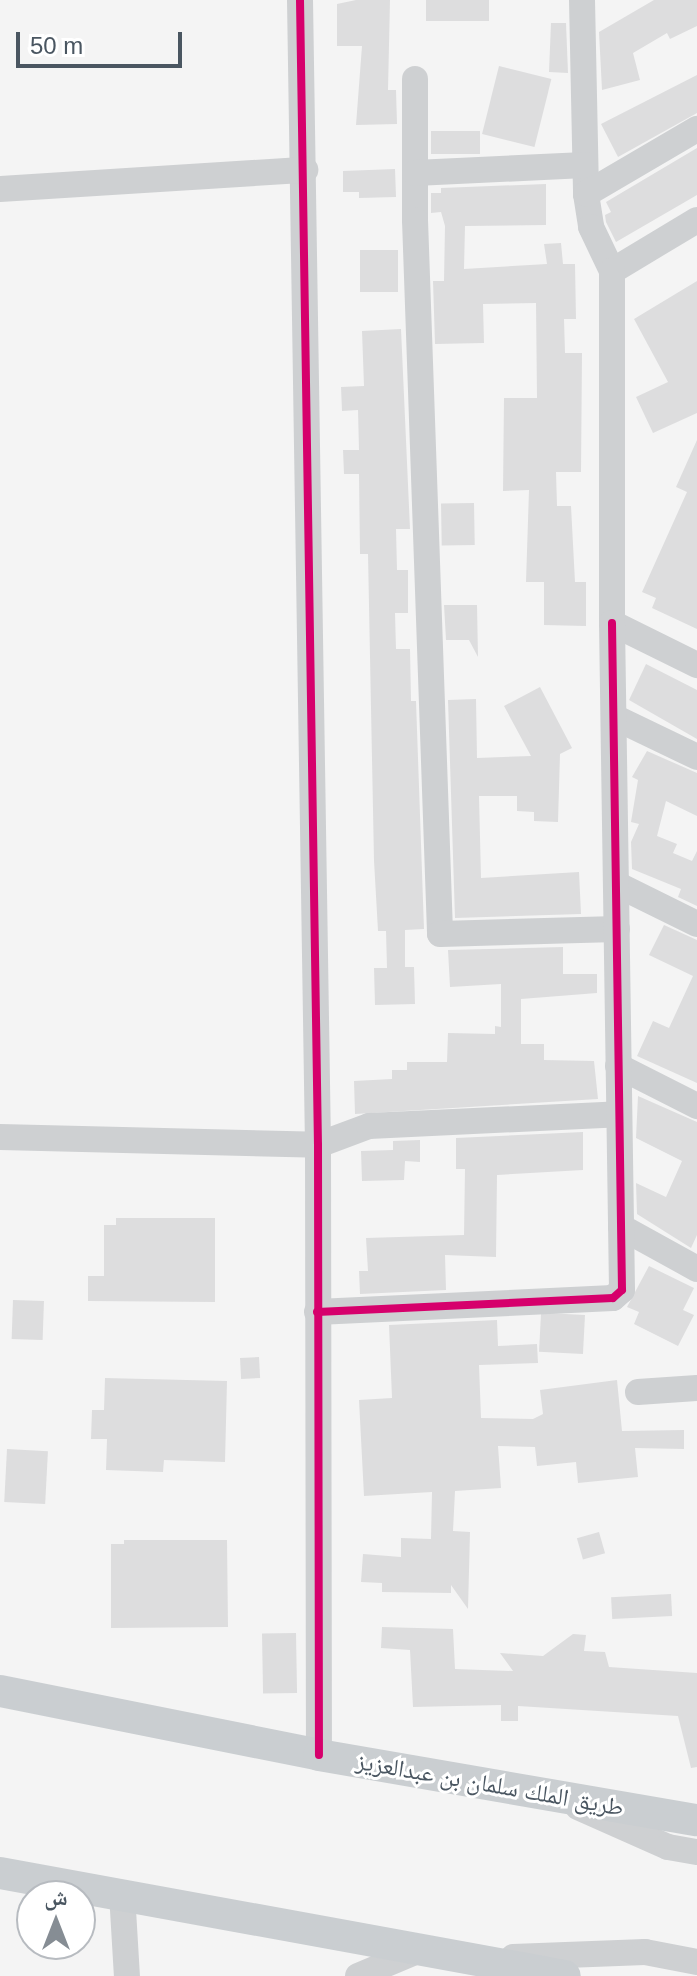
<!DOCTYPE html>
<html>
<head>
<meta charset="utf-8">
<style>
  body { margin:0 }
  #map { position:relative; width:697px; height:1976px; overflow:hidden; background:#f4f4f4; font-family:Arial,"Noto Naskh Arabic",sans-serif }
  div>[style] { position:absolute }
  [style*='--x'] { left:calc(var(--x)*1px); top:calc(var(--y)*1px); width:calc(var(--w)*1px); rotate:calc(var(--a)*1deg) }
  .building>* { inset:0; background:#ddddde; transform-origin:0 0 }
  .minor>* { height:26px; margin:-13px; padding:0 13px; transform-origin:13px; border-radius:13px; background:#ced0d2 }
  .major>* { height:32px; margin:-16px; padding:0 16px; transform-origin:16px; border-radius:16px; background:#caced1 }
  .cycleway>* { height:8px; margin:-4px; padding:0 4px; transform-origin:4px; border-radius:4px; background:#d6006c }
  span { translate:-50% -50%; white-space:nowrap; text-align:center; line-height:1.15; -webkit-text-stroke:6px #fff; paint-order:stroke }
  .street-label { font-size:24px; color:#4a5661 }
  .north { position:absolute; left:16px; top:1880px; width:80px; height:80px; box-sizing:border-box; background:#fff; border:2px solid #b7bbc0; border-radius:50%; rotate:0deg; font-size:22px; font-weight:700; line-height:32px; text-align:center; color:#4a5661 }
  .north::after { content:''; display:block; margin:auto; width:28px; height:36px; background:#868d94; clip-path:polygon(50% 0,100% 100%,50% 72%,0 100%) }
  .scale { position:absolute; left:16px; top:32px; width:166px; height:36px; box-sizing:border-box; border:4px solid #4a5661; border-top:0; padding-left:10px; font-size:24px; line-height:28px; white-space:nowrap; color:#4a5661; -webkit-text-stroke:6px #fff; paint-order:stroke }
</style>
</head>
<body>
<div id="map">
  <div class="building">
    <div style="clip-path:polygon(356px 0,390px 0,388px 90px,396px 90px,397px 124px,356px 125px,362px 46px,337px 46px,337px 4px)"></div>
    <div style="left:426px;top:0;width:63px;height:21px"></div>
    <div style="clip-path:polygon(654px 0,697px 0,697px 26px,670px 39px,667px 33px,633px 53px,640px 80px,602px 90px,599px 32px)"></div>
    <div style="clip-path:polygon(551px 23px,566px 23px,568px 73px,549px 72px)"></div>
    <div style="left:499px;top:66px;width:54px;height:70px;rotate:14deg"></div>
    <div style="clip-path:polygon(697px 75px,697px 113px,618px 157px,601px 124px)"></div>
    <div style="left:480px;top:131px;width:23px;height:49px;rotate:90deg"></div>
    <div style="clip-path:polygon(697px 148px,697px 195px,616px 242px,606px 222px,605px 215px,611px 212px,606px 202px)"></div>
    <div style="clip-path:polygon(395px 169px,396px 197px,359px 198px,359px 192px,343px 192px,343px 171px)"></div>
    <div style="clip-path:polygon(546px 184px,546px 225px,465px 226px,464px 269px,547px 264px,544px 244px,561px 243px,563px 264px,575px 264px,576px 319px,564px 319px,565px 353px,582px 353px,581px 472px,556px 472px,557px 506px,571px 506px,575px 582px,586px 582px,586px 626px,544px 625px,544px 582px,526px 582px,529px 490px,503px 491px,504px 398px,537px 398px,536px 303px,483px 304px,484px 343px,435px 344px,433px 281px,444px 281px,445px 226px,441px 212px,431px 213px,431px 193px,441px 193px,441px 188px)"></div>
    <div style="left:360px;top:250px;width:38px;height:42px"></div>
    <div style="clip-path:polygon(697px 281px,697px 413px,653px 433px,636px 397px,668px 382px,634px 319px)"></div>
    <div style="clip-path:polygon(401px 329px,410px 529px,396px 529px,397px 570px,408px 570px,408px 613px,395px 613px,396px 649px,410px 649px,411px 701px,416px 701px,424px 929px,405px 930px,405px 967px,414px 967px,415px 1004px,375px 1005px,374px 968px,387px 968px,386px 931px,378px 931px,374px 861px,368px 554px,360px 554px,359px 474px,344px 474px,343px 450px,359px 450px,358px 410px,342px 411px,341px 387px,364px 386px,362px 331px)"></div>
    <div style="clip-path:polygon(697px 440px,697px 629px,652px 608px,656px 598px,642px 592px,687px 492px,676px 487px)"></div>
    <div style="left:474px;top:503px;width:42px;height:33px;rotate:89deg"></div>
    <div style="clip-path:polygon(444px 605px,477px 605px,478px 657px,469px 640px,446px 640px)"></div>
    <div style="clip-path:polygon(646px 664px,697px 690px,697px 739px,629px 700px)"></div>
    <div style="clip-path:polygon(540px 687px,572px 748px,560px 754px,558px 822px,534px 821px,534px 812px,517px 811px,517px 796px,479px 796px,481px 878px,579px 872px,581px 914px,455px 918px,448px 700px,476px 699px,477px 758px,531px 756px,504px 706px)"></div>
    <div style="clip-path:polygon(647px 751px,697px 773px,697px 816px,666px 801px,657px 836px,677px 844px,673px 853px,692px 861px,697px 851px,697px 906px,678px 897px,681px 889px,632px 869px,631px 842px,639px 824px,631px 822px,638px 780px,632px 777px)"></div>
    <div style="clip-path:polygon(664px 925px,697px 940px,697px 1083px,637px 1056px,653px 1021px,669px 1028px,693px 976px,649px 955px)"></div>
    <div style="clip-path:polygon(563px 947px,563px 974px,597px 974px,597px 993px,521px 999px,521px 1044px,544px 1044px,544px 1060px,594px 1061px,598px 1099px,355px 1114px,354px 1081px,392px 1079px,392px 1070px,407px 1070px,407px 1062px,447px 1062px,448px 1033px,495px 1034px,495px 1026px,501px 1027px,501px 984px,450px 987px,448px 950px)"></div>
    <div style="clip-path:polygon(638px 1096px,697px 1122px,697px 1235px,691px 1248px,637px 1214px,636px 1183px,666px 1197px,682px 1161px,636px 1138px)"></div>
    <div style="clip-path:polygon(583px 1132px,583px 1170px,497px 1175px,496px 1257px,445px 1255px,446px 1290px,360px 1294px,359px 1271px,368px 1271px,366px 1238px,464px 1235px,465px 1169px,456px 1169px,456px 1138px)"></div>
    <div style="clip-path:polygon(420px 1140px,420px 1162px,405px 1161px,404px 1180px,362px 1181px,361px 1151px,393px 1150px,393px 1141px)"></div>
    <div style="clip-path:polygon(116px 1218px,215px 1218px,215px 1302px,88px 1301px,88px 1276px,104px 1276px,104px 1225px,116px 1225px)"></div>
    <div style="clip-path:polygon(649px 1266px,694px 1288px,683px 1310px,694px 1315px,678px 1346px,634px 1324px,639px 1312px,627px 1307px)"></div>
    <div style="left:13px;top:1300px;width:31px;height:39px;rotate:2deg"></div>
    <div style="left:585px;top:1315px;width:39px;height:44px;rotate:93deg"></div>
    <div style="clip-path:polygon(497px 1320px,498px 1346px,537px 1344px,538px 1363px,479px 1365px,481px 1418px,533px 1419px,543px 1414px,540px 1390px,617px 1380px,622px 1431px,684px 1430px,684px 1449px,635px 1448px,638px 1477px,578px 1483px,576px 1462px,537px 1466px,535px 1447px,498px 1446px,501px 1488px,455px 1491px,453px 1531px,470px 1532px,468px 1609px,451px 1585px,451px 1593px,382px 1592px,382px 1583px,361px 1582px,363px 1554px,401px 1557px,401px 1538px,431px 1539px,432px 1492px,364px 1496px,359px 1400px,392px 1398px,389px 1325px)"></div>
    <div style="left:259px;top:1357px;width:21px;height:19px;rotate:87deg"></div>
    <div style="clip-path:polygon(105px 1378px,227px 1381px,225px 1462px,164px 1460px,163px 1472px,106px 1470px,107px 1439px,91px 1439px,92px 1410px,104px 1410px)"></div>
    <div style="left:7px;top:1449px;width:41px;height:53px;rotate:3deg"></div>
    <div style="left:599px;top:1532px;width:22px;height:23px;rotate:74deg"></div>
    <div style="clip-path:polygon(124px 1540px,227px 1540px,228px 1627px,111px 1628px,111px 1544px,124px 1544px)"></div>
    <div style="left:671px;top:1594px;width:22px;height:60px;rotate:87deg"></div>
    <div style="clip-path:polygon(382px 1627px,453px 1629px,455px 1669px,513px 1671px,500px 1653px,543px 1656px,573px 1634px,586px 1635px,584px 1651px,605px 1652px,609px 1667px,697px 1673px,697px 1767px,691px 1768px,678px 1716px,518px 1706px,518px 1721px,501px 1721px,501px 1705px,413px 1707px,410px 1650px,381px 1648px)"></div>
    <div style="left:296px;top:1633px;width:60px;height:34px;rotate:89deg"></div>
  </div>
  <div class="minor">
    <div style="--x:300;--y:0;--w:1145;--a:89.1"></div>
    <div style="--x:318;--y:1145;--w:610;--a:89.91"></div>
    <div style="--x:582;--y:0;--w:194;--a:88.8"></div>
    <div style="--x:586;--y:194;--w:33;--a:81"></div>
    <div style="--x:591;--y:227;--w:49;--a:64.5"></div>
    <div style="--x:415;--y:79;--w:141;--a:90"></div>
    <div style="--x:415;--y:220;--w:714;--a:87.99"></div>
    <div style="--x:440;--y:934;--w:177;--a:-1.6"></div>
    <div style="--x:415;--y:173;--w:170;--a:-2.7"></div>
    <div style="--x:0;--y:189;--w:306;--a:-3.6"></div>
    <div style="--x:586;--y:194;--w:129;--a:-30.4"></div>
    <div style="--x:697;--y:220;--w:99;--a:149"></div>
    <div style="--x:612;--y:271;--w:352;--a:90"></div>
    <div style="--x:612;--y:623;--w:95;--a:26.3"></div>
    <div style="--x:614;--y:717;--w:92;--a:25.7"></div>
    <div style="--x:616;--y:884;--w:90;--a:26.3"></div>
    <div style="--x:618;--y:1066;--w:89;--a:26.9"></div>
    <div style="--x:0;--y:1137;--w:318;--a:1.4"></div>
    <div style="--x:318;--y:1145;--w:54;--a:-20.4"></div>
    <div style="--x:369;--y:1126;--w:250;--a:-2.7"></div>
    <div style="--x:621;--y:1227;--w:87;--a:28.9"></div>
    <div style="--x:317;--y:1312;--w:296;--a:-2.7"></div>
    <div style="--x:613;--y:1298;--w:12;--a:-42"></div>
    <div style="--x:622;--y:1290;--w:667;--a:-90.86"></div>
    <div style="--x:638;--y:1392;--w:59;--a:-3.9"></div>
    <div style="--x:578;--y:1807;--w:98;--a:24"></div>
    <div style="--x:668;--y:1847;--w:29;--a:10"></div>
    <div style="--x:122;--y:1893;--w:83;--a:86.6"></div>
    <div style="--x:513;--y:1957;--w:132;--a:-2.2"></div>
    <div style="--x:645;--y:1952;--w:53;--a:10.9"></div>
    <div style="--x:358;--y:1976;--w:67;--a:-22.8"></div>
  </div>
  <div class="major">
    <div style="--x:0;--y:1691;--w:325;--a:11.3"></div>
    <div style="--x:319;--y:1755;--w:384;--a:9.8"></div>
    <div style="--x:0;--y:1873;--w:574;--a:10.33"></div>
  </div>
  <div class="cycleway">
    <div style="--x:300;--y:0;--w:1145;--a:89.1"></div>
    <div style="--x:318;--y:1145;--w:610;--a:89.91"></div>
    <div style="--x:317;--y:1312;--w:296;--a:-2.7"></div>
    <div style="--x:613;--y:1298;--w:12;--a:-42"></div>
    <div style="--x:622;--y:1290;--w:667;--a:-90.86"></div>
  </div>
  <div class="street-label">
    <span style="left:490px;top:1784px;rotate:10deg">طريق الملك سلمان بن عبدالعزيز</span>
  </div>
  <div class="north">ش</div>
  <div class="scale">50 m</div>
</div>
</body>
</html>
